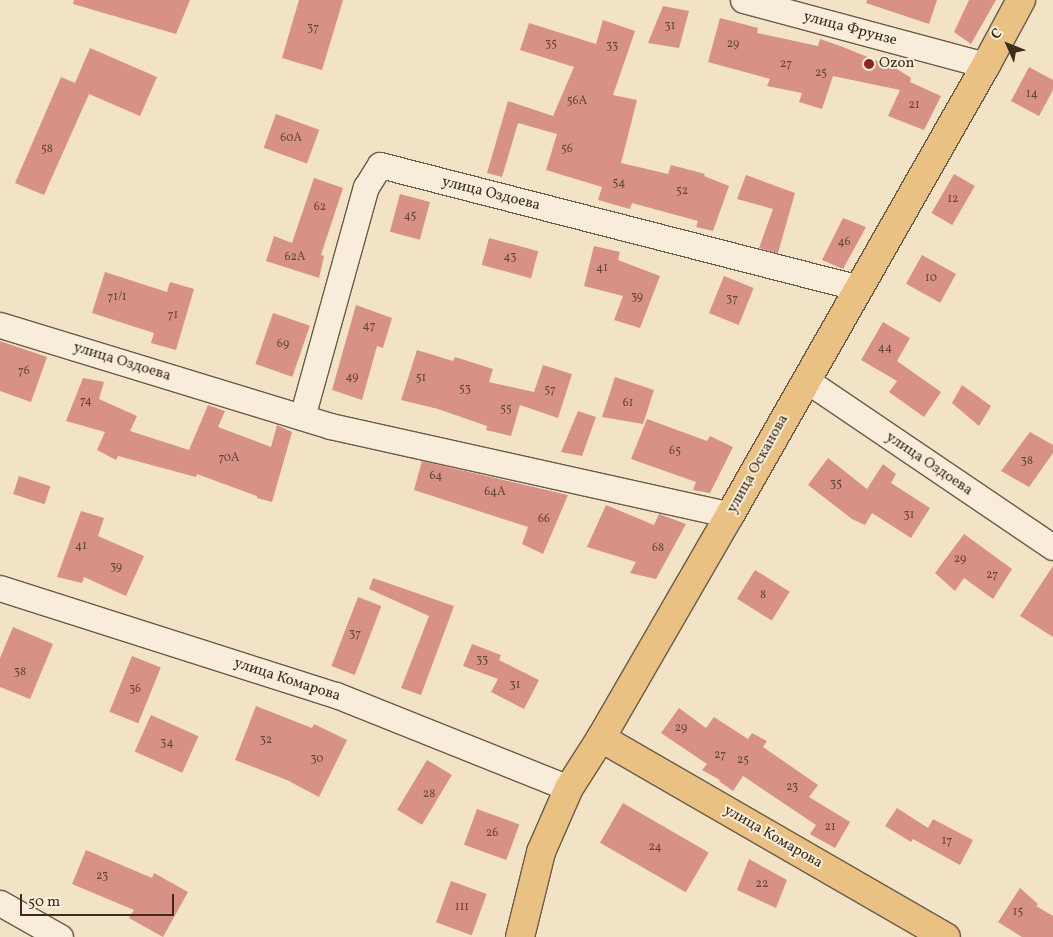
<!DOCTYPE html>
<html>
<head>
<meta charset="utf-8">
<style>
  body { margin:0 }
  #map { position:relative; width:1053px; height:937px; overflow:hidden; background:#f2e3c6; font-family:Vollkorn,serif }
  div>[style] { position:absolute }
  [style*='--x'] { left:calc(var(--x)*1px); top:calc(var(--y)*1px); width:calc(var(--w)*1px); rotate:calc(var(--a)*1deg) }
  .building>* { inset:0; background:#d89186; transform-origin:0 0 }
  .roads { filter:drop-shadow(1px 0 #6a5b46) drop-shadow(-1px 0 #6a5b46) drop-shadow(0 1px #6a5b46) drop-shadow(0 -1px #6a5b46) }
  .minor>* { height:25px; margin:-12.5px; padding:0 12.5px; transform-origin:12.5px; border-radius:12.5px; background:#f7edda }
  .major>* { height:28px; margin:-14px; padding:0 14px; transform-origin:14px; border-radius:14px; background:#e9c283 }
  .dots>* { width:14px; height:14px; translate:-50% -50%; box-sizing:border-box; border:2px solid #f7edda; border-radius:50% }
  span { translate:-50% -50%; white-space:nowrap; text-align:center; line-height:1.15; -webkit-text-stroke:4px #f7edda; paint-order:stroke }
  .number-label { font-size:12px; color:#644736 }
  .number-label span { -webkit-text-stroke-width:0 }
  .street-label { font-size:15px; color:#3d2e1b }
  .poi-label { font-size:15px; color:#3d2e1b }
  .left { translate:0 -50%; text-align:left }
  .north { position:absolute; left:983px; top:20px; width:50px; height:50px; -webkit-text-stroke:4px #f7edda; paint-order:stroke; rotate:314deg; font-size:14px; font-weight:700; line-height:20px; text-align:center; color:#3d2e1b }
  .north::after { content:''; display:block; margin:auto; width:18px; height:22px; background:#3d2e1b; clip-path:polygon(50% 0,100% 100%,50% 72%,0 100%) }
  .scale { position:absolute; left:20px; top:894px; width:154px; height:22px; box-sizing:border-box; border:2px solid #3d2e1b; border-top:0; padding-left:6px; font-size:15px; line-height:18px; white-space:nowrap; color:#3d2e1b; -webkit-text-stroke:4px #f7edda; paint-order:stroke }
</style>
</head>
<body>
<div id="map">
  <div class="building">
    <div style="clip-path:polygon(74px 0,190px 0,176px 34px,73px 4px)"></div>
    <div style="clip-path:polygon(299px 0,343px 0,322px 70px,282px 58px)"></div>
    <div style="clip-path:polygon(867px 0,937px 0,929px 24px,866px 3px)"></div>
    <div style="clip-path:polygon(969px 0,996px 0,971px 44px,954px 32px)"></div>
    <div style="clip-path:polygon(663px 6px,689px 11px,679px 48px,648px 43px)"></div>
    <div style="clip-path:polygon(720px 18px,758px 28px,757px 33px,818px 46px,820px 39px,843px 47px,897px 69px,911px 78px,910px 82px,941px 96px,924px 130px,888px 116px,900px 90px,833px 76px,822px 109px,799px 102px,802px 93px,767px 86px,770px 79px,708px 62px)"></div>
    <div style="clip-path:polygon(603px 20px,635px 31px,613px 95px,637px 100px,621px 163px,668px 174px,671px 165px,705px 174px,704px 176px,729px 186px,713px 231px,696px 227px,698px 221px,632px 203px,630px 209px,598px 200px,602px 187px,546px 170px,557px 134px,518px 123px,502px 177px,487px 173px,508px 101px,553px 116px,574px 67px,520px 50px,529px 23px,596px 44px)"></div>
    <div style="clip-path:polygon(90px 48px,157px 77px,140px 116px,89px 94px,44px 195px,15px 183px,61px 77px,75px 83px)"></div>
    <div style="clip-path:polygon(1029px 67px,1053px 80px,1053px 90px,1039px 116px,1011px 101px)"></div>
    <div style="left:276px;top:114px;width:46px;height:36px;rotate:20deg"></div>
    <div style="left:954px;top:174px;width:24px;height:45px;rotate:30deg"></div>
    <div style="clip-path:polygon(746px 175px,795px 193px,778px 253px,759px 248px,773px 209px,737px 199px)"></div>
    <div style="clip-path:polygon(314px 178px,343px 188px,321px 255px,324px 256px,319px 278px,266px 261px,274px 236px,292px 243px)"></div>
    <div style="left:400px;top:194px;width:31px;height:39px;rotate:15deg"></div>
    <div style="clip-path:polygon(843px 218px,866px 227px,843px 269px,822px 260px)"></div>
    <div style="left:489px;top:238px;width:51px;height:28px;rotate:15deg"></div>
    <div style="clip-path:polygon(594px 246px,620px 252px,618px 260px,660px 276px,640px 328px,614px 320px,623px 296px,584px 286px)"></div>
    <div style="left:922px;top:255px;width:39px;height:33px;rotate:29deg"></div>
    <div style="clip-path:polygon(105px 272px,167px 292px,170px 282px,194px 289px,176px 350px,151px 343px,154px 333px,92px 313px)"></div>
    <div style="left:724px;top:276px;width:32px;height:40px;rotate:22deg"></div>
    <div style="clip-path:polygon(356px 305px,392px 318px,383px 348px,377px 346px,362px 400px,332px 390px)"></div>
    <div style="left:273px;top:313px;width:39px;height:54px;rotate:19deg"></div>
    <div style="clip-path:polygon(883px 322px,910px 338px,897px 361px,941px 392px,924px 417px,889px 392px,897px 381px,861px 360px)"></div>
    <div style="clip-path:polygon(0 341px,47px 357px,31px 402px,0 391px)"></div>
    <div style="clip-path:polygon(417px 350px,453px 361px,455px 357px,493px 369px,489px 382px,534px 392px,543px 365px,572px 374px,558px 418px,520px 405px,511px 436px,486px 430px,487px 426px,438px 409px,401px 400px)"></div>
    <div style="clip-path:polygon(615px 377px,654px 390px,643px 424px,602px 417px)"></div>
    <div style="clip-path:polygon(83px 378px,104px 382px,99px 399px,137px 416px,130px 431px,189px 450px,208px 405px,225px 411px,218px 427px,271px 447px,277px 425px,292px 432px,272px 502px,257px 498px,257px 496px,197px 474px,196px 477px,118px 456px,116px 460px,97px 450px,105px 432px,66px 421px)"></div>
    <div style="clip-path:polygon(962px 385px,991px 406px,979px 426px,952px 403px)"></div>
    <div style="clip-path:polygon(578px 411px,596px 417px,582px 456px,561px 452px)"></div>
    <div style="clip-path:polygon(647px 419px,707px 441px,710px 436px,733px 447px,710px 493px,693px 490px,696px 482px,631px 459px)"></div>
    <div style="clip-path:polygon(1030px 432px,1053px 445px,1053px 453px,1029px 487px,1001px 471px)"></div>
    <div style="clip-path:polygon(828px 458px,867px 489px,883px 464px,896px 474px,891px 483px,930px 508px,911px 538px,872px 513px,865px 525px,852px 519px,808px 485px)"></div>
    <div style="clip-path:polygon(422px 461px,568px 495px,543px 554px,522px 544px,528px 527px,414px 490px)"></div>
    <div style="left:19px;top:476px;width:33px;height:19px;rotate:18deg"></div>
    <div style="clip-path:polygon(606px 505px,654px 525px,659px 514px,686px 524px,656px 579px,630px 573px,636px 562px,587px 547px)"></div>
    <div style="clip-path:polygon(81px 511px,104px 518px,98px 536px,144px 556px,126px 596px,84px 577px,82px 583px,57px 577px)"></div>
    <div style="clip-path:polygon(964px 534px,1012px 569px,993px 599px,964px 578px,955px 591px,935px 573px)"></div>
    <div style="clip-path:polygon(1053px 566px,1053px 637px,1020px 616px)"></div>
    <div style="left:755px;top:570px;width:41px;height:34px;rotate:32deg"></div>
    <div style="clip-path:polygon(373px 578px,454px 606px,421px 695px,401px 688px,429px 616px,369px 589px)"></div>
    <div style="left:358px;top:597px;width:25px;height:74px;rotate:21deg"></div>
    <div style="clip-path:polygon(13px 627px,53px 644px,30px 699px,0 687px,0 658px)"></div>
    <div style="clip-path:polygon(472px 644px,501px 655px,499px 660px,539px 680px,524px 709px,491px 692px,498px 679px,463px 666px)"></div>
    <div style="left:132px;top:656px;width:31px;height:60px;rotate:22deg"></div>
    <div style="clip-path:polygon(256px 706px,312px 728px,314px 724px,347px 740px,319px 797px,287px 780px,235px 760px)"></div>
    <div style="clip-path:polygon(679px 708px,706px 728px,714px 717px,748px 739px,752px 733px,767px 741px,763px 747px,818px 785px,809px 797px,850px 822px,835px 848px,810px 834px,816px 825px,743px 776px,733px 791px,719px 781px,720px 780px,702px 770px,707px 764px,661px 733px)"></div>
    <div style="left:151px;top:715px;width:52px;height:40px;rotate:24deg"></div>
    <div style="left:427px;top:760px;width:29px;height:58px;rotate:31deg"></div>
    <div style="left:623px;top:803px;width:99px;height:46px;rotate:30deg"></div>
    <div style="clip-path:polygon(897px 808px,928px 828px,933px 819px,973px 840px,960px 865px,913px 839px,911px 842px,885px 826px)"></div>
    <div style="left:477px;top:809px;width:45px;height:38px;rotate:20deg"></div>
    <div style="clip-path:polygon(86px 850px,152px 878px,154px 873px,188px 892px,163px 937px,129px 918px,134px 910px,72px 884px)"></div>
    <div style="clip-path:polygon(749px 859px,787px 880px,776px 908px,737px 890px)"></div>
    <div style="left:451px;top:881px;width:38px;height:44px;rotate:20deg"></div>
    <div style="clip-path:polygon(1020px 888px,1038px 904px,1036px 906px,1053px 916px,1053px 937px,1022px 937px,998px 922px)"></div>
  </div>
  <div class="roads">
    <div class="minor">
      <div style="--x:743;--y:0;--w:252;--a:15"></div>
      <div style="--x:0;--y:325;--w:345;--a:17"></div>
      <div style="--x:330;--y:426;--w:410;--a:12.5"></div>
      <div style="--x:806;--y:380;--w:298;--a:34.1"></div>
      <div style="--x:302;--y:417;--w:239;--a:-74.5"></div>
      <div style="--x:366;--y:187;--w:26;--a:-58"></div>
      <div style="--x:380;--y:165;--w:494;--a:14.4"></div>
      <div style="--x:0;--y:588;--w:353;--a:17.7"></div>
      <div style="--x:336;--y:695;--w:251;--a:21.8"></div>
      <div style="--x:0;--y:903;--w:69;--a:29.5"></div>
    </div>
    <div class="major">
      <div style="--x:601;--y:738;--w:398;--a:30"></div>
      <div style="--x:520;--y:937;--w:88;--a:-76.1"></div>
      <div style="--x:541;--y:852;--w:70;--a:-66.4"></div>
      <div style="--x:569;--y:788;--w:59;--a:-57.4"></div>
      <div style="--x:601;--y:738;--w:258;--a:-60"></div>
      <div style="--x:730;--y:515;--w:518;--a:-60.36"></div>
      <div style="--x:986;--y:65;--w:74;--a:-61.7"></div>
    </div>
  </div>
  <div class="dots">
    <div style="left:869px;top:64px;background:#8f2418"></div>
  </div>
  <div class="number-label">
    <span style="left:670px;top:27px">31</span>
    <span style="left:313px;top:29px">37</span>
    <span style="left:551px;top:45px">35</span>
    <span style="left:733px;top:45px">29</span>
    <span style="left:612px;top:47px">33</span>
    <span style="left:786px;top:65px">27</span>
    <span style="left:821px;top:74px">25</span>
    <span style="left:1032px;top:95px">14</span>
    <span style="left:577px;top:102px">56А</span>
    <span style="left:914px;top:106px">21</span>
    <span style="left:291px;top:139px">60А</span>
    <span style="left:47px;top:150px">58</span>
    <span style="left:567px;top:150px">56</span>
    <span style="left:619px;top:184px">54</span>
    <span style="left:682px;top:192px">52</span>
    <span style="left:953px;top:200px">12</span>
    <span style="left:320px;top:208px">62</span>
    <span style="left:410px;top:217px">45</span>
    <span style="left:844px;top:243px">46</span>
    <span style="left:295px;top:258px">62А</span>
    <span style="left:510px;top:258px">43</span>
    <span style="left:602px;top:269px">41</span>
    <span style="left:931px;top:279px">10</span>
    <span style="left:117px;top:298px">71/1</span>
    <span style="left:637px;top:298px">39</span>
    <span style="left:732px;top:300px">37</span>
    <span style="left:173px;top:316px">71</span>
    <span style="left:369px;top:327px">47</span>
    <span style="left:283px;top:345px">69</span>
    <span style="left:885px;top:349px">44</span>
    <span style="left:24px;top:372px">76</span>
    <span style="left:352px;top:378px">49</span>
    <span style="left:421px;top:379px">51</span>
    <span style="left:465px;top:390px">53</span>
    <span style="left:550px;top:391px">57</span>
    <span style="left:86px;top:402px">74</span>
    <span style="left:628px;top:404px">61</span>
    <span style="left:506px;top:410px">55</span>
    <span style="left:675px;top:452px">65</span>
    <span style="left:229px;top:459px">70А</span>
    <span style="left:1027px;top:462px">38</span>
    <span style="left:436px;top:477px">64</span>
    <span style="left:836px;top:485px">35</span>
    <span style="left:495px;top:493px">64А</span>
    <span style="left:909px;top:516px">31</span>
    <span style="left:544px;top:520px">66</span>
    <span style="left:81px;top:547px">41</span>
    <span style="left:658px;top:549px">68</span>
    <span style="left:960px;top:560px">29</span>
    <span style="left:116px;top:568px">39</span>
    <span style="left:992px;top:576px">27</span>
    <span style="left:763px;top:596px">8</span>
    <span style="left:355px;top:635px">37</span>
    <span style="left:482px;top:661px">33</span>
    <span style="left:20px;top:673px">38</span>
    <span style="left:515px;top:686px">31</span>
    <span style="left:135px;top:690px">36</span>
    <span style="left:681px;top:729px">29</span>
    <span style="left:266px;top:741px">32</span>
    <span style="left:167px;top:744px">34</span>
    <span style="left:720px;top:756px">27</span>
    <span style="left:317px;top:760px">30</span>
    <span style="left:743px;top:761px">25</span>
    <span style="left:792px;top:788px">23</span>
    <span style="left:429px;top:795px">28</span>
    <span style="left:830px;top:828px">21</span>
    <span style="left:492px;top:834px">26</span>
    <span style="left:947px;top:842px">17</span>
    <span style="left:655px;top:848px">24</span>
    <span style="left:102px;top:877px">23</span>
    <span style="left:762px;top:885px">22</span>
    <span style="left:462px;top:908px">111</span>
    <span style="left:1018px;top:913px">15</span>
  </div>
  <div class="street-label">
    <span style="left:850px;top:29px;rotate:15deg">улица Фрунзе</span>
    <span style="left:491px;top:194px;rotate:14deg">улица Оздоева</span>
    <span style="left:122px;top:362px;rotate:17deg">улица Оздоева</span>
    <span style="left:758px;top:464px;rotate:-61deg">улица Осканова</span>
    <span style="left:929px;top:464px;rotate:34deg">улица Оздоева</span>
    <span style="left:287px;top:680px;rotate:18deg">улица Комарова</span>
    <span style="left:773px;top:837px;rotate:30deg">улица Комарова</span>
  </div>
  <div class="poi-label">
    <span class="left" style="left:879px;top:64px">Ozon</span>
  </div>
  <div class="north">С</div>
  <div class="scale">50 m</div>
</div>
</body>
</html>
